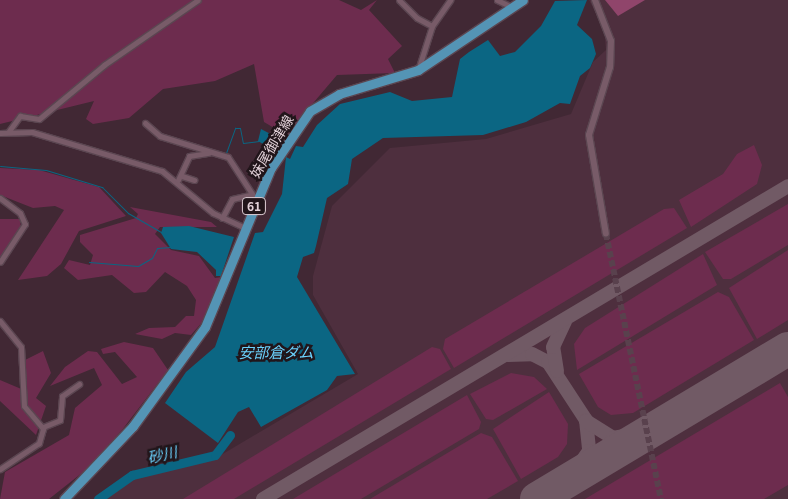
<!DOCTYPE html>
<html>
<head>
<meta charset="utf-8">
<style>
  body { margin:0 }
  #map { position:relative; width:788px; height:499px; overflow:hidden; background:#412834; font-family:Georgia,"Noto Sans JP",serif }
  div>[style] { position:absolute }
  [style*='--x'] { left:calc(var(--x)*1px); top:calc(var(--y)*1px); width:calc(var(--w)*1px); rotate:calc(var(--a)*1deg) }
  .built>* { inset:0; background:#4e2f3e }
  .green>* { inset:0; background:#6d2c4e }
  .water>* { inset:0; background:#0b6683 }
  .stream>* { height:1px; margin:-0.5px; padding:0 0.5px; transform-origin:0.5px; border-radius:0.5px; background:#0b6683 }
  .river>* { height:9px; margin:-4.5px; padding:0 4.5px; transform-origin:4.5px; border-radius:4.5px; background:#0b6683 }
  .taxiway>* { height:14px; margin:-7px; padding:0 7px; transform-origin:7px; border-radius:7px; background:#715a65 }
  .runway>* { height:34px; margin:-17px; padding:0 17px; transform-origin:17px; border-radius:17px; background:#715a65 }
  .building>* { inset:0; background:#90456b }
  .tertiary-tunnel>* { height:6px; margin-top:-3px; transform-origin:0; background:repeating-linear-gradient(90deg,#59414d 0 6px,transparent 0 9px) }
  .roads { filter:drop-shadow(1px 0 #5b4651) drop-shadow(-1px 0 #5b4651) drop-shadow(0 1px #5b4651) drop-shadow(0 -1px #5b4651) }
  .minor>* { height:5px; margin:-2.5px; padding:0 2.5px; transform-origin:2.5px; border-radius:2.5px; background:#785b68 }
  .tertiary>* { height:6px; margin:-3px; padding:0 3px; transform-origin:3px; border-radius:3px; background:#785b68 }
  .primary>* { height:9px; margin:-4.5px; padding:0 4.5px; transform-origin:4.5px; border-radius:4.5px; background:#5494b5 }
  span { translate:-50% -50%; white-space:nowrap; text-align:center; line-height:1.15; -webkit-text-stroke:5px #21151a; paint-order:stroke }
  .shield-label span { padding:1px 4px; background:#21151a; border:1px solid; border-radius:4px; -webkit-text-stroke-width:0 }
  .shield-label { font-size:12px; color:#e2d1d8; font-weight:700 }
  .street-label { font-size:14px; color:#e2d1d8 }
  .water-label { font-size:15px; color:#6bd2fd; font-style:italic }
</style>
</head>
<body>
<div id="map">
  <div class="built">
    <div style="clip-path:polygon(589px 0,788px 0,788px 499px,101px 499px,124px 480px,216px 458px,358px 374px,313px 295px,313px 276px,332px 206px,390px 148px,486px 139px,571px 114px,593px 62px,606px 50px,604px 29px)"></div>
  </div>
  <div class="green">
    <div style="clip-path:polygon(0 0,339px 0,361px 10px,377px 0,369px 10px,402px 46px,388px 59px,395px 73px,337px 75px,286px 135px,264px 122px,254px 64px,215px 81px,163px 89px,129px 118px,93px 124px,86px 119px,94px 101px,0 124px)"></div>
    <div style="clip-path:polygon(754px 145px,762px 165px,757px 184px,691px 227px,679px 200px,723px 174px,737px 154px)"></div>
    <div style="clip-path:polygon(0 168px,39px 170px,99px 187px,126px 216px,79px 231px,61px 264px,47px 276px,18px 280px,64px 210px,55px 206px,33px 208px,0 195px)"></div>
    <div style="clip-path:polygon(788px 204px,788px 245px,731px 279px,723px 279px,705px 252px)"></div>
    <div style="clip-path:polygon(130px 207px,211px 222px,217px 227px,160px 227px,155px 234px,171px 250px,199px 256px,215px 278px,222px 277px,204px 320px,191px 335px,175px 333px,162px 339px,135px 334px,149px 328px,175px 327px,186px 316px,194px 316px,196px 300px,187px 286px,165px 272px,146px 292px,134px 293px,112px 275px,78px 280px,64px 268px,69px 260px,90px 265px,93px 255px,80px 242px,80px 235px,136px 218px,138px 214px)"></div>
    <div style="clip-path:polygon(674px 208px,687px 228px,454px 368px,443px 349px,445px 339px,664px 209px)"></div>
    <div style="clip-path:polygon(0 219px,20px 219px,21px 229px,0 259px)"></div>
    <div style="clip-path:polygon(788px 250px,788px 320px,757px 339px,729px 288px)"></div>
    <div style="clip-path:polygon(703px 254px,717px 285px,577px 370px,574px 344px,585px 328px)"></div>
    <div style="clip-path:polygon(718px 292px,729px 297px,754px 340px,633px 413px,611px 415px,598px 407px,579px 374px)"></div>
    <div style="clip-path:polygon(124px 342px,153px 348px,168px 370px,122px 430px,87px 469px,49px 499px,0 499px,5px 472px,69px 435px,75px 408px,102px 385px,94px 368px,50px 386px,65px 367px,88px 351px,97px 352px,122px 384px,137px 377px,115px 352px,103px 354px,101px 349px)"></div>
    <div style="clip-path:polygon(432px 347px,440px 349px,451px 369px,234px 499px,183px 499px)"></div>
    <div style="clip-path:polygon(43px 351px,51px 373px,36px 398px,46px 406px,36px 435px,0 401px,0 380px,26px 391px,25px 360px)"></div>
    <div style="clip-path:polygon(511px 373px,534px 377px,547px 389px,493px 420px,486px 419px,470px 394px)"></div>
    <div style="clip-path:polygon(780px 383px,788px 397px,788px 485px,764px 499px,585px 499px)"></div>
    <div style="clip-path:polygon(549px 392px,568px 424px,567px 444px,558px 457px,521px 479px,493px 429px)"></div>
    <div style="clip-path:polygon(467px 395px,481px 422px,479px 429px,361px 499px,293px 499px)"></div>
    <div style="clip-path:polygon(481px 433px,492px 437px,518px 481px,487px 499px,370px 499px)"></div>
  </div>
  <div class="water">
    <div style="clip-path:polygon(587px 0,577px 25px,592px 39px,596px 54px,590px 68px,580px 76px,570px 104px,560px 103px,526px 122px,483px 135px,383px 138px,352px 159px,348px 184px,327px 198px,316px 246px,314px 253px,303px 257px,297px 277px,355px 374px,337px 376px,327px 390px,261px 427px,249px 407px,238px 412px,218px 443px,165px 403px,186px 372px,215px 347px,255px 233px,263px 232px,282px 194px,286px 157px,290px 159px,296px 146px,303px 147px,317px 125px,340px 104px,390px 92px,412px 101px,452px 97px,460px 59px,469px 52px,488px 40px,500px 56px,515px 52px,541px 26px,555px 1px)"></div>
    <div style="clip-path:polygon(261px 129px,280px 139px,273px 150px,258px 141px)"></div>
    <div style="clip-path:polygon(189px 226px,234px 237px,221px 276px,216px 276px,216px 270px,197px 252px,171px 249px,161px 233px,163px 227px)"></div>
  </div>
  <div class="stream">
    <div style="--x:274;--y:147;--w:4;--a:63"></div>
    <div style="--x:226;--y:153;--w:27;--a:-70"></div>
    <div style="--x:235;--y:128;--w:5;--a:0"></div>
    <div style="--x:240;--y:128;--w:15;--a:79"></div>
    <div style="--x:243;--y:143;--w:16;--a:-7"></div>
    <div style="--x:0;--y:166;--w:46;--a:5"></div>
    <div style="--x:46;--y:170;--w:59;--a:16.9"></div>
    <div style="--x:102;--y:187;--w:37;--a:45"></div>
    <div style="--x:128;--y:213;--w:39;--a:30"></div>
    <div style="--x:89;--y:262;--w:49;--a:4.7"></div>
    <div style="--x:138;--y:266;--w:16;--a:-30"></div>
    <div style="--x:152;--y:258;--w:11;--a:-63"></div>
    <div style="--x:157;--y:248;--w:14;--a:-4"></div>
  </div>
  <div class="river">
    <div style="--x:98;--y:499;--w:42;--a:-35.2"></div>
    <div style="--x:132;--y:475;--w:85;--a:-13.5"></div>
    <div style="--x:215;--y:455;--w:25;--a:-53"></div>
  </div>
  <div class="taxiway">
    <div style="--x:508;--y:355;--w:24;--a:-2"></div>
    <div style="--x:532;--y:354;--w:18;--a:27"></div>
    <div style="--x:548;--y:362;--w:69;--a:56.8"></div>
    <div style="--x:586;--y:420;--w:31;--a:84"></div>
    <div style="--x:589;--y:451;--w:35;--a:125"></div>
    <div style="--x:557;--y:371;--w:24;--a:-99"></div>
    <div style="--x:553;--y:347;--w:29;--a:-65"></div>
    <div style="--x:586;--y:421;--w:32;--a:32"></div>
    <div style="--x:613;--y:438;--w:36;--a:-10"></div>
    <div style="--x:263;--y:499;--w:611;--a:-30.8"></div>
  </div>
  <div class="runway">
    <div style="--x:537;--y:499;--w:292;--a:-30.9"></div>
  </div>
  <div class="building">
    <div style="clip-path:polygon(605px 0,645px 0,618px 16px)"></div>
  </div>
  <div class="tertiary-tunnel">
    <div style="--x:606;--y:234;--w:271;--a:78.3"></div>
  </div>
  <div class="roads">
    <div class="minor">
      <div style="--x:399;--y:0;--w:25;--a:45"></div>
      <div style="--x:417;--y:18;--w:17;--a:28"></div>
      <div style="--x:497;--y:0;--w:17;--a:25"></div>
      <div style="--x:418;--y:70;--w:46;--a:-72.3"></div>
      <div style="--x:432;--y:26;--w:32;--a:-55"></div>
      <div style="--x:145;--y:123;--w:20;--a:41"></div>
      <div style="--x:160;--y:136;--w:71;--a:17.2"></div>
      <div style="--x:228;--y:157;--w:51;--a:56.9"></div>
      <div style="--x:9;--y:131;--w:19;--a:-54"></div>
      <div style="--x:20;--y:116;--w:19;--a:9"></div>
      <div style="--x:39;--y:119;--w:85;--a:-39.7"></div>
      <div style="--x:104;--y:65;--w:114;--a:-34.7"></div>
      <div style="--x:0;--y:133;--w:32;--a:-2"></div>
      <div style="--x:32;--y:132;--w:136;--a:16.7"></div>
      <div style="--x:162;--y:171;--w:66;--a:39.5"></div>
      <div style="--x:213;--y:213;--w:35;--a:25"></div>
      <div style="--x:182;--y:176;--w:13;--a:18"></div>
      <div style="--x:178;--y:180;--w:26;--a:-65"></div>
      <div style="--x:189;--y:156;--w:20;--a:-9"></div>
      <div style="--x:0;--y:198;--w:25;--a:37"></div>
      <div style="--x:20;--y:213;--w:12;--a:66"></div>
      <div style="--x:25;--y:224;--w:45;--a:123.3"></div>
      <div style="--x:222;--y:218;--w:21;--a:-62"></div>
      <div style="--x:232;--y:199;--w:18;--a:-13"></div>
      <div style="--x:0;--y:321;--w:33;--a:51"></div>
      <div style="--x:21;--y:347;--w:59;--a:87.1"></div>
      <div style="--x:24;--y:406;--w:30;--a:50"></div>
      <div style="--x:43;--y:429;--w:15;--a:106"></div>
      <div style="--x:39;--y:443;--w:47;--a:146.3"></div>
      <div style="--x:43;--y:427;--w:18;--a:-22"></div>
      <div style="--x:60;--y:420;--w:24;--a:-85"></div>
      <div style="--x:62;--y:396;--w:21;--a:-35"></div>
    </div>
    <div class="tertiary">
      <div style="--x:595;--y:0;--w:44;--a:68.7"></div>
      <div style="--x:611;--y:41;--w:26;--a:92"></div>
      <div style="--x:610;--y:67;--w:71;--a:107.2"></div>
      <div style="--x:589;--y:135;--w:100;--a:80.3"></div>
    </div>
    <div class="primary">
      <div style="--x:64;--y:499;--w:100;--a:-46.6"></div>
      <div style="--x:133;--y:426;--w:122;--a:-54"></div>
      <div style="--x:205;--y:327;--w:172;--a:-67.5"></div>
      <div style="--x:271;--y:168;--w:69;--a:-55.6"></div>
      <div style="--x:310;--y:111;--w:34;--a:-30"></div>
      <div style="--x:339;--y:94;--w:83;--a:-16.9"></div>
      <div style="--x:418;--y:70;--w:126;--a:-33.7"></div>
    </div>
  </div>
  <div class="shield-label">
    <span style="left:254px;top:206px">61</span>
  </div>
  <div class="street-label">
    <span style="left:271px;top:146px;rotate:-59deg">妹尾御津線</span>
  </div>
  <div class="water-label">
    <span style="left:276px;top:352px">安部倉ダム</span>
    <span style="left:162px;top:454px;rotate:-13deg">砂川</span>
  </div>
</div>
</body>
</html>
